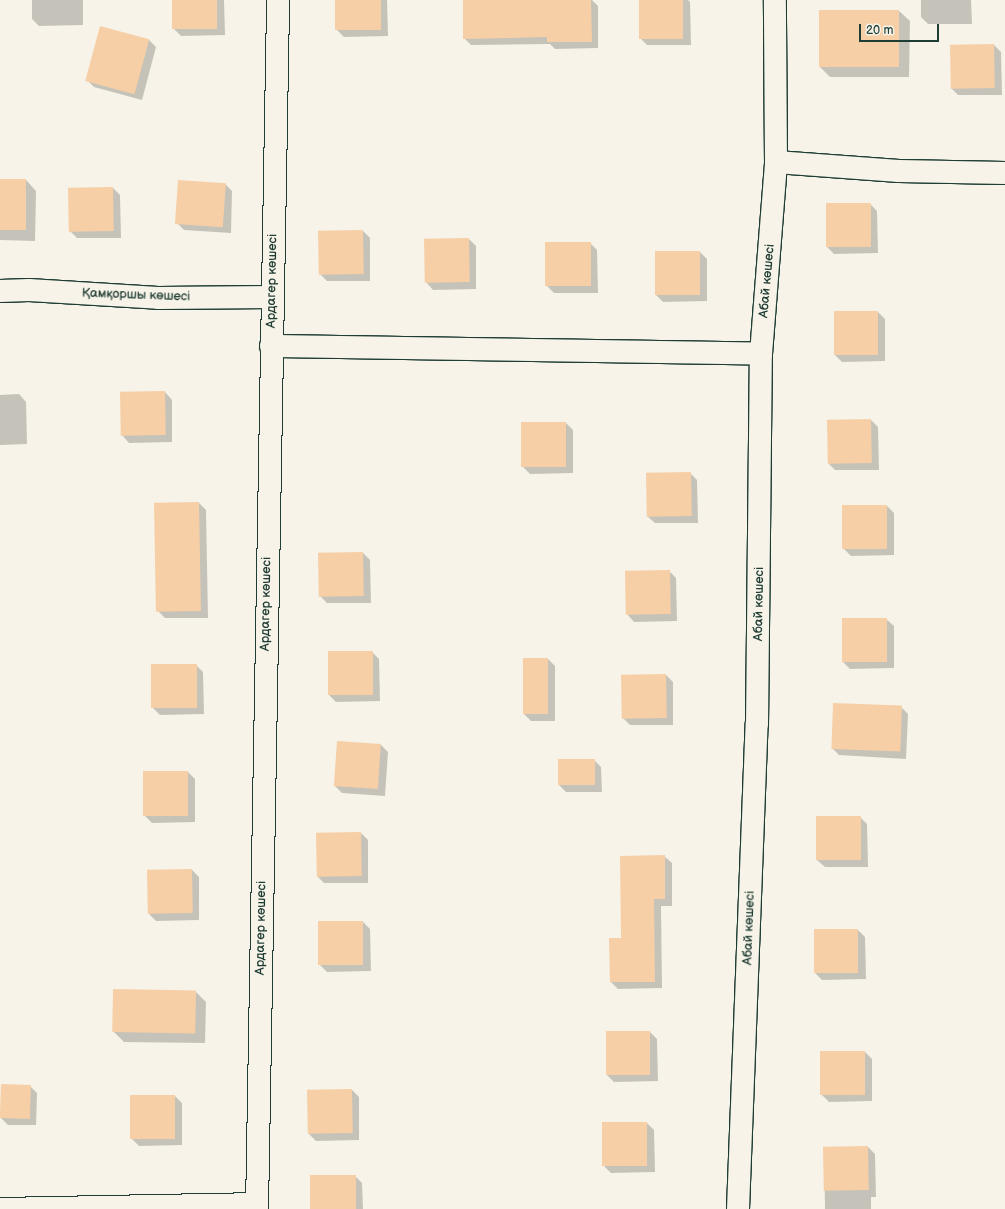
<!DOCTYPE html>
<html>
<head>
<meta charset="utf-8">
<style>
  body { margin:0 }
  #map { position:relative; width:1005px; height:1209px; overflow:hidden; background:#f7f3e8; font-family:"Balsamiq Sans",sans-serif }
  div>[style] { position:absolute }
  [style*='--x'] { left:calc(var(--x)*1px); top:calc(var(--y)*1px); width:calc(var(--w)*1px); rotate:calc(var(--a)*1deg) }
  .shadow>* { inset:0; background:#0003 }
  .building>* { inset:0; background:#f6cfa6; transform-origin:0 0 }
  .roads { filter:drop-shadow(1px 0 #1f3d34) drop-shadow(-1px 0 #1f3d34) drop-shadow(0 1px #1f3d34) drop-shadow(0 -1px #1f3d34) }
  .street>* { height:22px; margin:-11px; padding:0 11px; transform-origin:11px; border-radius:11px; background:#f7f3e8 }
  span { translate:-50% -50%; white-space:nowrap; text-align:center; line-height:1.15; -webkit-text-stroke:3.5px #f7f3e8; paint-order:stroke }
  .street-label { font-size:13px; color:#1f3d34 }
  .scale { position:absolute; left:859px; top:24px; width:80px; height:18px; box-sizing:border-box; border:2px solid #1f3d34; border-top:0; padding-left:5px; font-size:12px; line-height:14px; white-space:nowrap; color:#1f3d34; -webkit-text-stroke:3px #f7f3e8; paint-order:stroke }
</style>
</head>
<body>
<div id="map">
  <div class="shadow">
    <div style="clip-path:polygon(32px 0,83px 0,83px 25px,39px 26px,32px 19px)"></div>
    <div style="clip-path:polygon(173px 0,224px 0,225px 35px,181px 36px,174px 29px)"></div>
    <div style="clip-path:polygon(336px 0,387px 0,388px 36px,344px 37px,337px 30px)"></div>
    <div style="clip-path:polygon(464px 0,592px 0,598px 6px,598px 48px,555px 49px,550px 44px,471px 45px,464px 38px)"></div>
    <div style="clip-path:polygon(640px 0,688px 0,690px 2px,691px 45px,647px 45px,640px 38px)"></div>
    <div style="clip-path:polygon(921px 0,971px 0,972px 24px,928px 24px,921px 17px)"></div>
    <div style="clip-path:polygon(899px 11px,910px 21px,909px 77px,830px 77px,820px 67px)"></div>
    <div style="clip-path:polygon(101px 28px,149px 40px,156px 47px,142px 100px,94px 87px,87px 80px)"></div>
    <div style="clip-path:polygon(994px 45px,1001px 52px,1002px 95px,958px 95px,951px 88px)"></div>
    <div style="clip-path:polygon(0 180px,26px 180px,36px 191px,35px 241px,0 240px)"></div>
    <div style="clip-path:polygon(225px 184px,232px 191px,231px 233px,184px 230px,177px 223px)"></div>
    <div style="clip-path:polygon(113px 188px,120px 195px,121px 238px,77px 238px,70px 231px)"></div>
    <div style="clip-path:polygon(870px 204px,877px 211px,878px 253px,834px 254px,827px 247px)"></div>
    <div style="clip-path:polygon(363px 231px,370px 238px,370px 281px,327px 281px,320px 274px)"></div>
    <div style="clip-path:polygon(469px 239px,476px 246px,476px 289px,433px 290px,426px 282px)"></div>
    <div style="clip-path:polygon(590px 243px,597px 250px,598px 293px,554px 293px,547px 286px)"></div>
    <div style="clip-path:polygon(700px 252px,707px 259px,707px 301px,663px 302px,656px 295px)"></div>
    <div style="clip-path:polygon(878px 312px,885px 319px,885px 361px,842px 362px,835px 355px)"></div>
    <div style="clip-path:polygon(165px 392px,172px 400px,172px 442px,129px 443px,122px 435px)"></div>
    <div style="clip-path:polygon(19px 394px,26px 402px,27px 444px,0 445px,0 395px)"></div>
    <div style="clip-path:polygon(871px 420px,878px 427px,879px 470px,835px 470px,828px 463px)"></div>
    <div style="clip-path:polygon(566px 423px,573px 430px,573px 473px,530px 474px,523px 467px)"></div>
    <div style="clip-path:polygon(690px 473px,697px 480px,698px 523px,655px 523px,647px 516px)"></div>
    <div style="clip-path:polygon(199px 503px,206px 510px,208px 618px,165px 618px,158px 611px)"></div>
    <div style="clip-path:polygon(843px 506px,887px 506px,894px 513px,894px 555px,851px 556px,844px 549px)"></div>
    <div style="clip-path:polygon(363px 553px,370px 560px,371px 603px,327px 603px,320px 596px)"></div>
    <div style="clip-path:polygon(669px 571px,676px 578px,677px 621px,634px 622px,627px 614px)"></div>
    <div style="clip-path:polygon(886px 619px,894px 626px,894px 668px,850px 669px,843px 662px)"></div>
    <div style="clip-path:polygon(372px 652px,379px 659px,380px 701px,336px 702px,329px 695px)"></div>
    <div style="clip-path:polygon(548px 659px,555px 666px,555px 721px,531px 721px,524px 714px)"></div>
    <div style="clip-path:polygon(196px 665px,203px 672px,204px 714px,160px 715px,153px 708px)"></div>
    <div style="clip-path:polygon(666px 675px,673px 682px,673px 725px,630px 725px,623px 718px)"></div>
    <div style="clip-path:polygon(901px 707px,908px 714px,906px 759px,839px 755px,832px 748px)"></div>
    <div style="clip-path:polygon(381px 745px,388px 752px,385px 796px,342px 793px,335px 786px)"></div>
    <div style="clip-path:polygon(594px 760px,601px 767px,602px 792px,566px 792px,559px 785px)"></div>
    <div style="clip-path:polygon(188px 772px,195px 779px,195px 822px,152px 823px,145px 816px)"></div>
    <div style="clip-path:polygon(860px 817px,867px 824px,868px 867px,825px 867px,817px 860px)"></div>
    <div style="clip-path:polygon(361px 833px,368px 840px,368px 883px,324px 883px,317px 876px)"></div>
    <div style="clip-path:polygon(664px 856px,672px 863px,672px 906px,661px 906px,662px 988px,618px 989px,611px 982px,622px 939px)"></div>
    <div style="clip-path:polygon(192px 870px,199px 877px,199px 920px,156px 921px,149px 914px)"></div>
    <div style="clip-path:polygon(363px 922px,370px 929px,371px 971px,327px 972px,320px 965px)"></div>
    <div style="clip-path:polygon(858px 930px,865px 937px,866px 979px,822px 980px,815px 973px)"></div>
    <div style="clip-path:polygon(195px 991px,206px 1002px,205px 1043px,124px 1042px,114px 1032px)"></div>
    <div style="clip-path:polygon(607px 1032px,650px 1032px,657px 1039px,658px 1081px,614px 1082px,607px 1075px)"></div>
    <div style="clip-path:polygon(865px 1052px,872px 1059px,872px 1101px,829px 1102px,822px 1095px)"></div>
    <div style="clip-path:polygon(30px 1086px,37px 1093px,36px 1125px,8px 1125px,0 1117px)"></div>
    <div style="clip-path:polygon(352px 1090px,359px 1097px,359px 1140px,316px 1141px,309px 1134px)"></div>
    <div style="clip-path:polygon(175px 1096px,182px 1103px,182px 1145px,139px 1146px,132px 1139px)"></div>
    <div style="clip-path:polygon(647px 1123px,654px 1130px,655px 1172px,611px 1173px,604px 1166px)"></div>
    <div style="clip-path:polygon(868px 1147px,875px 1154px,876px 1197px,871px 1197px,871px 1209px,825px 1209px,824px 1148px)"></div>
    <div style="clip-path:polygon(355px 1176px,362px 1183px,363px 1209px,312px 1209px)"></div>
  </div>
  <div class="building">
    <div style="left:172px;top:0;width:45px;height:29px"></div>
    <div style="left:335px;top:0;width:46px;height:30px"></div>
    <div style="clip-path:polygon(463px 0,591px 0,592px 42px,547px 42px,547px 37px,463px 39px)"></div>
    <div style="left:639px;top:0;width:44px;height:39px"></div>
    <div style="left:819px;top:10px;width:80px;height:57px"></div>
    <div style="left:100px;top:26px;width:51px;height:57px;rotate:15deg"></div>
    <div style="left:994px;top:44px;width:44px;height:44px;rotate:89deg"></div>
    <div style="left:0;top:179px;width:26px;height:51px"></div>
    <div style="left:178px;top:180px;width:48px;height:44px;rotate:4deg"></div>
    <div style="left:113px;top:187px;width:44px;height:45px;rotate:89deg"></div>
    <div style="left:871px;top:203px;width:44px;height:45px;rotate:90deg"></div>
    <div style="left:363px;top:230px;width:44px;height:45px;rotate:89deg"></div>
    <div style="left:469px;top:238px;width:44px;height:45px;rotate:89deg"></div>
    <div style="left:591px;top:242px;width:44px;height:46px;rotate:90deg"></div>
    <div style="left:655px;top:251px;width:45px;height:44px"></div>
    <div style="left:834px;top:311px;width:44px;height:44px"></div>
    <div style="left:165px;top:391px;width:44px;height:45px;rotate:89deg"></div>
    <div style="left:871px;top:419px;width:44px;height:44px;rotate:89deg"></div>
    <div style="left:566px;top:422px;width:45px;height:45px;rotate:90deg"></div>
    <div style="left:691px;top:472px;width:44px;height:45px;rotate:89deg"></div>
    <div style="left:199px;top:502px;width:109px;height:45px;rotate:89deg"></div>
    <div style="left:842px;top:505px;width:45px;height:44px"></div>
    <div style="left:363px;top:552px;width:44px;height:45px;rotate:89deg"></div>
    <div style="left:670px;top:570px;width:44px;height:45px;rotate:89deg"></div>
    <div style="left:887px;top:618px;width:44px;height:45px;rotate:90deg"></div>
    <div style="left:373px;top:651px;width:44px;height:45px;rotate:90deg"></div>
    <div style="left:523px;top:658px;width:25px;height:56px"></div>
    <div style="left:151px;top:664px;width:46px;height:44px"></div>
    <div style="left:666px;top:674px;width:44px;height:45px;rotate:89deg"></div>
    <div style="left:833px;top:703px;width:69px;height:46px;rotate:2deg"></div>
    <div style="left:337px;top:741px;width:44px;height:45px;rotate:4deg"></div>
    <div style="left:595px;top:759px;width:26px;height:37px;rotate:90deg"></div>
    <div style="left:188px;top:771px;width:45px;height:45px;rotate:90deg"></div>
    <div style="left:861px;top:816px;width:44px;height:45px;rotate:90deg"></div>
    <div style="left:361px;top:832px;width:44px;height:45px;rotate:89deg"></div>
    <div style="clip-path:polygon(665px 855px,665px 899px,654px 899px,655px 982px,610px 982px,609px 938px,621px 938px,620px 856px)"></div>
    <div style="left:192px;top:869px;width:44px;height:45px;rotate:89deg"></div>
    <div style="left:318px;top:921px;width:45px;height:44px"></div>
    <div style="left:814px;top:929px;width:44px;height:44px"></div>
    <div style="left:113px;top:989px;width:83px;height:43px;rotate:1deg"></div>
    <div style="left:606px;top:1031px;width:44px;height:44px"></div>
    <div style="left:820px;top:1051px;width:45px;height:44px"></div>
    <div style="left:1px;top:1084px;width:30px;height:34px;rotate:2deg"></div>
    <div style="left:352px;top:1089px;width:44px;height:45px;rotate:89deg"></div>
    <div style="left:130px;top:1095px;width:45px;height:44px"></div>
    <div style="left:602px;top:1122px;width:45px;height:44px"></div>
    <div style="left:868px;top:1146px;width:44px;height:45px;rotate:89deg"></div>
    <div style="left:310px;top:1175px;width:46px;height:34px"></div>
  </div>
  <div class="roads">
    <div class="street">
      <div style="--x:776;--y:162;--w:123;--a:4.2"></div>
      <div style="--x:899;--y:171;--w:106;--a:1.1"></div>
      <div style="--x:0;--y:291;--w:29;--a:-2"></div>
      <div style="--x:29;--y:290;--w:129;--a:3.5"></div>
      <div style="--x:158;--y:298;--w:114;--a:-0.5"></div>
      <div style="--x:271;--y:346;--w:490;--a:0.9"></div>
      <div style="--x:0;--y:1209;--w:257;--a:-1.1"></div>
      <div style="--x:257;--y:1209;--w:1209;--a:-89"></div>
      <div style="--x:738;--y:1209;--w:485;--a:-87.8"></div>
      <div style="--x:757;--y:724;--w:370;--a:-89.4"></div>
      <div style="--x:761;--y:354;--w:193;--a:-85.5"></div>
      <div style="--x:776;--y:162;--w:162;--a:-90.4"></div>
    </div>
  </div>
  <div class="street-label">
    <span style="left:272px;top:281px;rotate:-89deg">Ардагер көшесі</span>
    <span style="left:767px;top:281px;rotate:-85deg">Абай көшесі</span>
    <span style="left:136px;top:295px;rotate:2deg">Қамқоршы көшесі</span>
    <span style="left:266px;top:604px;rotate:-89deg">Ардагер көшесі</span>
    <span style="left:759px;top:604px;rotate:-89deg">Абай көшесі</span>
    <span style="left:261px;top:928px;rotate:-89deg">Ардагер көшесі</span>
    <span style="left:749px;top:928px;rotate:-88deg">Абай көшесі</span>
  </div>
  <div class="scale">20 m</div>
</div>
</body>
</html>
